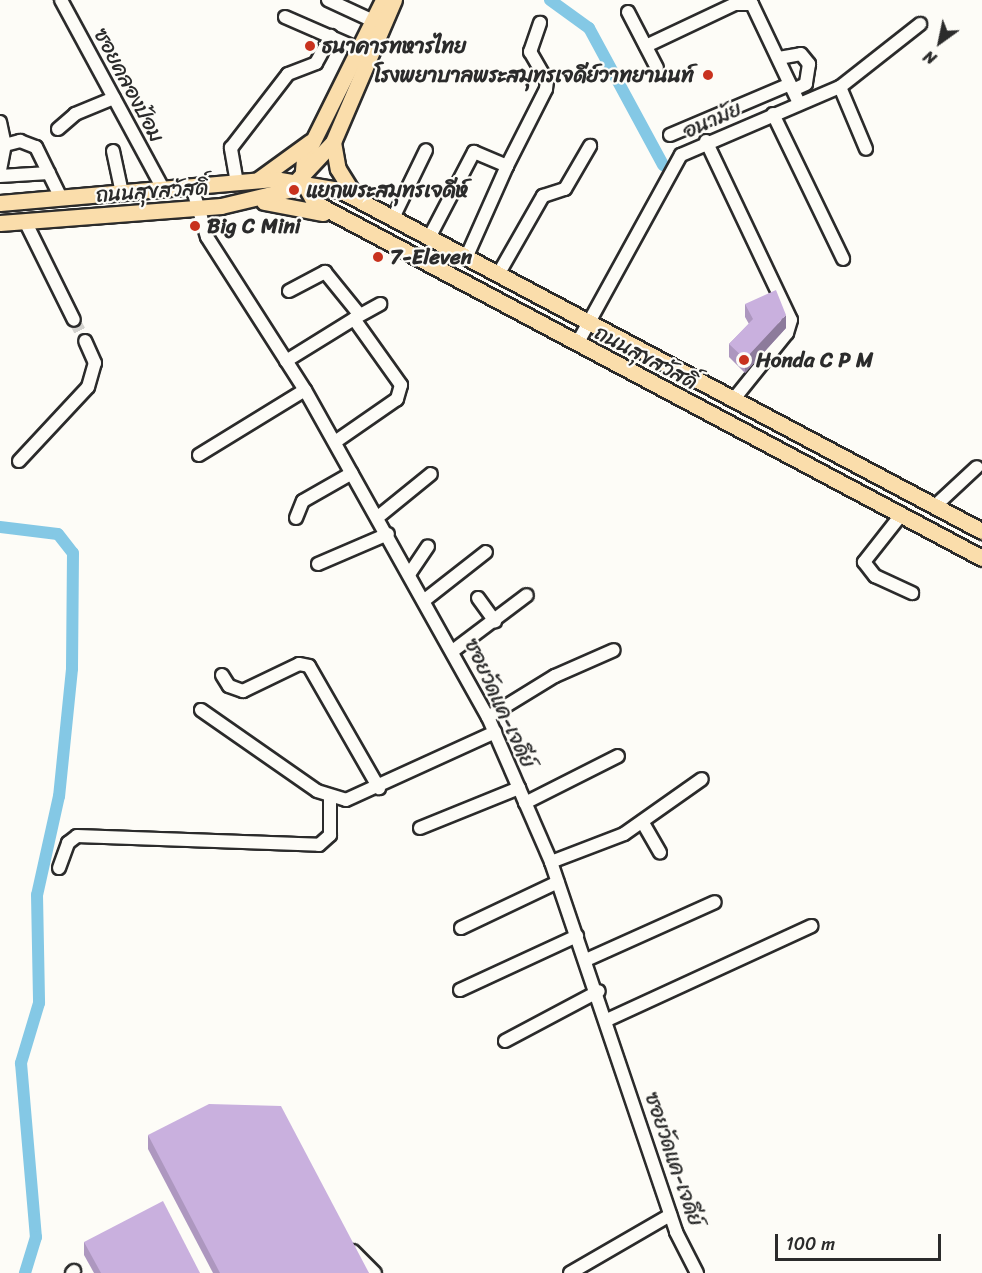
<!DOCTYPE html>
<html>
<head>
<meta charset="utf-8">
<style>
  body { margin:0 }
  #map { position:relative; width:982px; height:1273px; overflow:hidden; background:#fdfcf7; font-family:Sriracha,"Playpen Sans Thai",sans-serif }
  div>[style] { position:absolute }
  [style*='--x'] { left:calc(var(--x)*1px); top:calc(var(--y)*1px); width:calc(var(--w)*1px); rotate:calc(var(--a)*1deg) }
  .canal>* { height:12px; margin:-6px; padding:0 6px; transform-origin:6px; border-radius:6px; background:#84c8e5 }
  .minor-tunnel>* { height:12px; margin-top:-6px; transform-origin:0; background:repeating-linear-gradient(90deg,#d3d2ce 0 12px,transparent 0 18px) }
  .roads { filter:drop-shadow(2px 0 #2b2b2b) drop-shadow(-2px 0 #2b2b2b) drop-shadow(0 2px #2b2b2b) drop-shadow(0 -2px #2b2b2b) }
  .minor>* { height:12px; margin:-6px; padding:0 6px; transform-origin:6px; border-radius:6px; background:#fdfcf7 }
  .major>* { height:15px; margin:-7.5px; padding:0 7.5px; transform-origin:7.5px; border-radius:7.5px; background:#faddab }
  .wall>* { inset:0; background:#ad97bf }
  .shaded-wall>* { inset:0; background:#8d7b9b }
  .building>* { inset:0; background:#c9b0de }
  .dots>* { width:16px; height:16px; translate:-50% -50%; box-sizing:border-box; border:3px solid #fdfcf7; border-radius:50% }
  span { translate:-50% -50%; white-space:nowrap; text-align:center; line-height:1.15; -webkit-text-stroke:4.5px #fdfcf7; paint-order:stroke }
  .poi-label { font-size:21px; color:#2b2b2b; font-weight:700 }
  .left { translate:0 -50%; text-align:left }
  .right { translate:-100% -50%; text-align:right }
  .street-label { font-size:21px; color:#2b2b2b }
  .north { position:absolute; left:910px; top:12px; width:60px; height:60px; -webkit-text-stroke:4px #fdfcf7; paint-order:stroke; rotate:213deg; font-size:16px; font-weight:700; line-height:24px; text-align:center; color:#2b2b2b }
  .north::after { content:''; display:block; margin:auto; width:21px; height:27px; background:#2b2b2b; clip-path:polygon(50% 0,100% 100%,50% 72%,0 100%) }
  .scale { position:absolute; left:775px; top:1234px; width:166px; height:27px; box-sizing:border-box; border:3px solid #2b2b2b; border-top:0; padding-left:8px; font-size:18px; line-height:21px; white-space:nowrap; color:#2b2b2b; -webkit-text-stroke:4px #fdfcf7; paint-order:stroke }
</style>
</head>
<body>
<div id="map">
  <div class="canal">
    <div style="--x:550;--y:0;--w:48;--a:35.7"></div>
    <div style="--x:589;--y:28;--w:156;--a:61.6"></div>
    <div style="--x:0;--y:527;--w:58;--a:6.9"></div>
    <div style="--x:58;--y:534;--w:24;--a:52"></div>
    <div style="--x:73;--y:553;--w:116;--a:90.5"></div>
    <div style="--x:72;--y:669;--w:128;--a:95.8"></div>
    <div style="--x:59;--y:796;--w:101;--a:102.5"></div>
    <div style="--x:37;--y:895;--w:108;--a:88.9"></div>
    <div style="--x:39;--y:1003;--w:63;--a:106.7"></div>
    <div style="--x:21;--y:1063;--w:175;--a:85.1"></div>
    <div style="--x:36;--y:1237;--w:38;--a:107"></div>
  </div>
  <div class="minor-tunnel">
    <div style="--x:74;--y:320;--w:24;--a:62"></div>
  </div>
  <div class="roads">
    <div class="minor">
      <div style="--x:61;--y:0;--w:215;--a:61.6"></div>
      <div style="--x:328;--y:0;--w:47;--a:24.9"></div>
      <div style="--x:628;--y:12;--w:63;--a:62.6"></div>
      <div style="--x:285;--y:17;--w:77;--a:23.6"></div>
      <div style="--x:646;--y:46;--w:98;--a:-25.3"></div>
      <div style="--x:735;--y:4;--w:17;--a:0"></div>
      <div style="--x:752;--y:4;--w:110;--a:64.6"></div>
      <div style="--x:779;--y:58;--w:22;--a:-10"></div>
      <div style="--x:801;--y:54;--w:13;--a:51"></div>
      <div style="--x:809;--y:64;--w:20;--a:99"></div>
      <div style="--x:806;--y:84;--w:14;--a:155"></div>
      <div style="--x:840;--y:87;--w:67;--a:67.2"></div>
      <div style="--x:773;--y:114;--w:161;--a:64.2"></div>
      <div style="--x:0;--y:122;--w:24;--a:78"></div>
      <div style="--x:58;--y:129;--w:23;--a:-41"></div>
      <div style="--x:75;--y:114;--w:42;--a:-22.3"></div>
      <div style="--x:670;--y:135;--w:130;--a:-23"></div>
      <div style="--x:706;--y:141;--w:198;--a:64.6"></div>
      <div style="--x:791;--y:320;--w:14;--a:107"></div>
      <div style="--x:787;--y:333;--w:85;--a:128.8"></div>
      <div style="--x:113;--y:151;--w:43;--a:77.9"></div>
      <div style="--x:507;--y:166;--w:86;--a:-63.1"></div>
      <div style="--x:546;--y:89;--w:8;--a:-83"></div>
      <div style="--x:547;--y:81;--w:34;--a:-120"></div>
      <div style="--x:530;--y:52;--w:31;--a:-71"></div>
      <div style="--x:0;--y:170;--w:25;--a:-79"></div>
      <div style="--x:5;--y:145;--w:16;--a:-15"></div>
      <div style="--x:20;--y:141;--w:17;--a:21"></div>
      <div style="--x:36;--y:147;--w:57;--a:63.9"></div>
      <div style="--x:0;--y:176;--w:49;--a:-3.5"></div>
      <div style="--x:237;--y:183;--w:36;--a:-100"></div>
      <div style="--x:231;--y:148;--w:93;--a:-52.4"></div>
      <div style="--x:288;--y:74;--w:30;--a:-21"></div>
      <div style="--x:316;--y:63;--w:31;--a:-61"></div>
      <div style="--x:192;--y:187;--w:52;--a:73.3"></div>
      <div style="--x:207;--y:237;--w:182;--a:57.4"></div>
      <div style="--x:305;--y:390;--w:375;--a:60.8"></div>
      <div style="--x:488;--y:717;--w:158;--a:66.5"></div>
      <div style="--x:551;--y:862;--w:391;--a:71.3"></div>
      <div style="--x:676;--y:1232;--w:46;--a:62.9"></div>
      <div style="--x:394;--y:216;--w:73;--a:-64.1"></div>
      <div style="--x:25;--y:221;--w:110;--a:63.7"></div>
      <div style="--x:430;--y:236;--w:95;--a:-62.4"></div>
      <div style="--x:474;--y:152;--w:36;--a:23"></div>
      <div style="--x:507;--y:166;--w:98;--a:114"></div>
      <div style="--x:499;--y:273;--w:89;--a:-60.3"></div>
      <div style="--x:543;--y:196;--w:23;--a:-18"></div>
      <div style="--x:565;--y:189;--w:50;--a:-59.8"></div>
      <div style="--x:289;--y:291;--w:41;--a:-27.8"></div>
      <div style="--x:325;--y:272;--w:55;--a:50.9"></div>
      <div style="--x:355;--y:318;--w:29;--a:-29"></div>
      <div style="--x:577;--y:344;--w:216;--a:-61.2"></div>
      <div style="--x:681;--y:155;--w:173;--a:-23.2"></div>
      <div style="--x:840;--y:87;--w:102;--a:-38.2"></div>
      <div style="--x:286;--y:361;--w:80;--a:-31.7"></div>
      <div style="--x:354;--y:319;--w:81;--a:54.5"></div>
      <div style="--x:401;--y:385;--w:15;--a:106"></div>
      <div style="--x:397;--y:399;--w:75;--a:145.3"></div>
      <div style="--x:199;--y:455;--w:124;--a:-31.5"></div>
      <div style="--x:19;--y:461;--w:101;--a:-47"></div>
      <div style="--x:88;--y:387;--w:25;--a:-74"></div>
      <div style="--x:95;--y:363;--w:24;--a:-114"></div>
      <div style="--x:935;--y:506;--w:57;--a:-42.9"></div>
      <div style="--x:901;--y:515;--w:60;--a:128.2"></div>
      <div style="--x:864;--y:562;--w:18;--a:52"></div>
      <div style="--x:875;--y:576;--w:41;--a:24.7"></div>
      <div style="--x:378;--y:517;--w:68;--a:-39.1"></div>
      <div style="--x:296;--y:518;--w:18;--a:-68"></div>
      <div style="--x:303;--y:501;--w:56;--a:-29.7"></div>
      <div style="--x:318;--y:564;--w:76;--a:-23.2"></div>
      <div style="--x:410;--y:573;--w:32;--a:-56"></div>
      <div style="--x:478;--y:598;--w:29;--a:54"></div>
      <div style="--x:426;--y:599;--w:76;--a:-38.1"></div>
      <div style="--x:454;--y:650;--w:91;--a:-37"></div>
      <div style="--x:222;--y:675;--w:13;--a:58"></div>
      <div style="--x:229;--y:686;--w:15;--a:20"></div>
      <div style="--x:243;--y:691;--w:62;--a:-25.7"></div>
      <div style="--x:299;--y:664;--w:10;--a:11"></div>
      <div style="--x:309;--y:666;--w:141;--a:60.2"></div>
      <div style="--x:201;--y:710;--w:141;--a:34.9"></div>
      <div style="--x:317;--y:791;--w:30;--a:17"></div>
      <div style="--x:346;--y:800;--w:164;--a:-24.5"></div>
      <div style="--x:488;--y:717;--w:79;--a:-31.5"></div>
      <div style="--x:555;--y:676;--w:64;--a:-23.8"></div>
      <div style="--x:525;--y:803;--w:104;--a:-26.8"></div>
      <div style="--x:643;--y:823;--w:34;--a:60"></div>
      <div style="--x:420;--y:828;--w:107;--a:-22"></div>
      <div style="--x:551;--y:862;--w:78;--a:-21"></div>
      <div style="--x:624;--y:834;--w:95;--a:-35.2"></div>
      <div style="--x:59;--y:868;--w:27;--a:-70"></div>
      <div style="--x:68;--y:843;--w:11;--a:-38"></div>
      <div style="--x:77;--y:836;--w:242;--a:2.1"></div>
      <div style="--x:319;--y:845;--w:15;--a:-42"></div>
      <div style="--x:330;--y:835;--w:38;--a:-90"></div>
      <div style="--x:461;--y:928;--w:107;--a:-25.4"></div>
      <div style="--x:586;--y:960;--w:141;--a:-24.2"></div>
      <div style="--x:460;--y:990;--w:129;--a:-24.8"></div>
      <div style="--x:607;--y:1020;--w:225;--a:-24.7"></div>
      <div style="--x:505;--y:1041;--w:106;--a:-28"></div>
      <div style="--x:353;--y:1251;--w:31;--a:45"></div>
      <div style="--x:72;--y:1273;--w:3;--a:-45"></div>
      <div style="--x:570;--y:1273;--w:116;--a:-30.1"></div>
    </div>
    <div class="major">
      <div style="--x:383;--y:0;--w:178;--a:116.4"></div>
      <div style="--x:304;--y:159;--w:21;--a:95"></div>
      <div style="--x:302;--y:180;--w:26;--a:61"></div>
      <div style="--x:315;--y:203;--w:756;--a:28.02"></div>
      <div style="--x:333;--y:142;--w:27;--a:80"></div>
      <div style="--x:338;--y:169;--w:32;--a:58"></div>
      <div style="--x:259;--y:179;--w:63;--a:-36"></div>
      <div style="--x:264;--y:202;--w:60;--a:10.6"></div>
      <div style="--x:0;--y:203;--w:275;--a:-5"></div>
      <div style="--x:274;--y:179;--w:67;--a:9.5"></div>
      <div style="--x:340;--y:190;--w:727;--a:27.98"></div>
      <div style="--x:0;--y:223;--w:222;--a:-4.4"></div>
      <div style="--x:221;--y:206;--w:69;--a:-13.4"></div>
      <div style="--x:288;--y:190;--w:66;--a:-46.8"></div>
      <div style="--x:333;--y:142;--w:155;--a:-66.8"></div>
    </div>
  </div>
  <div class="wall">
    <div style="clip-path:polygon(745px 304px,786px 328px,745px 373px,729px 357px,729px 344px,749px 324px,745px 317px)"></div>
    <div style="clip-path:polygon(148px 1135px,369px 1273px,213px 1273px,148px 1149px)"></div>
    <div style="clip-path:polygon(84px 1242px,200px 1273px,94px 1273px,84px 1255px)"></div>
  </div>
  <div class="shaded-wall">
    <div style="clip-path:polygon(786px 315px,786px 328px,745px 373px,745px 359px)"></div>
  </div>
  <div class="building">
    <div style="clip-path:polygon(776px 290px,786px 315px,745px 359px,729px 344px,753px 319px,745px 304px)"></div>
    <div style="clip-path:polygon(209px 1104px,281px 1106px,369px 1273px,220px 1273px,148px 1135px)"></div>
    <div style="clip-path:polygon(163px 1201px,200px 1273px,101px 1273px,84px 1242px)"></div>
  </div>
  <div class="dots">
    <div style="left:310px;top:46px;background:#c8321e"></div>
    <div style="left:708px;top:75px;background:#c8321e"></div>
    <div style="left:294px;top:190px;background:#c8321e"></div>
    <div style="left:195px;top:226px;background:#c8321e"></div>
    <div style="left:378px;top:257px;background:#c8321e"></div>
    <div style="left:744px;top:360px;background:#c8321e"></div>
  </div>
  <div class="poi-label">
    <span class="left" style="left:322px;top:46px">ธนาคารทหารไทย</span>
    <span class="right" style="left:694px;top:75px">โรงพยาบาลพระสมุทรเจดีย์วาทยานนท์</span>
    <span class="left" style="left:306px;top:190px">แยกพระสมุทรเจดีห์</span>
    <span class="left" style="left:207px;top:226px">Big C Mini</span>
    <span class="left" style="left:390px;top:257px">7-Eleven</span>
    <span class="left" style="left:756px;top:360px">Honda C P M</span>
  </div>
  <div class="street-label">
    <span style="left:129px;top:85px;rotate:62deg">ซอยคลองป้อม</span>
    <span style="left:712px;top:120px;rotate:-24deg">อนามัย</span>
    <span style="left:152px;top:191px;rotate:-4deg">ถนนสุขสวัสดิ์</span>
    <span style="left:646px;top:357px;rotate:28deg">ถนนสุขสวัสดิ์</span>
    <span style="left:500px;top:703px;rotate:65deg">ซอยวัดแค-เจดีย์</span>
    <span style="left:674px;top:1159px;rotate:71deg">ซอยวัดแค-เจดีย์</span>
  </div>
  <div class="north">N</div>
  <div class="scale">100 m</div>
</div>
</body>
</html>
